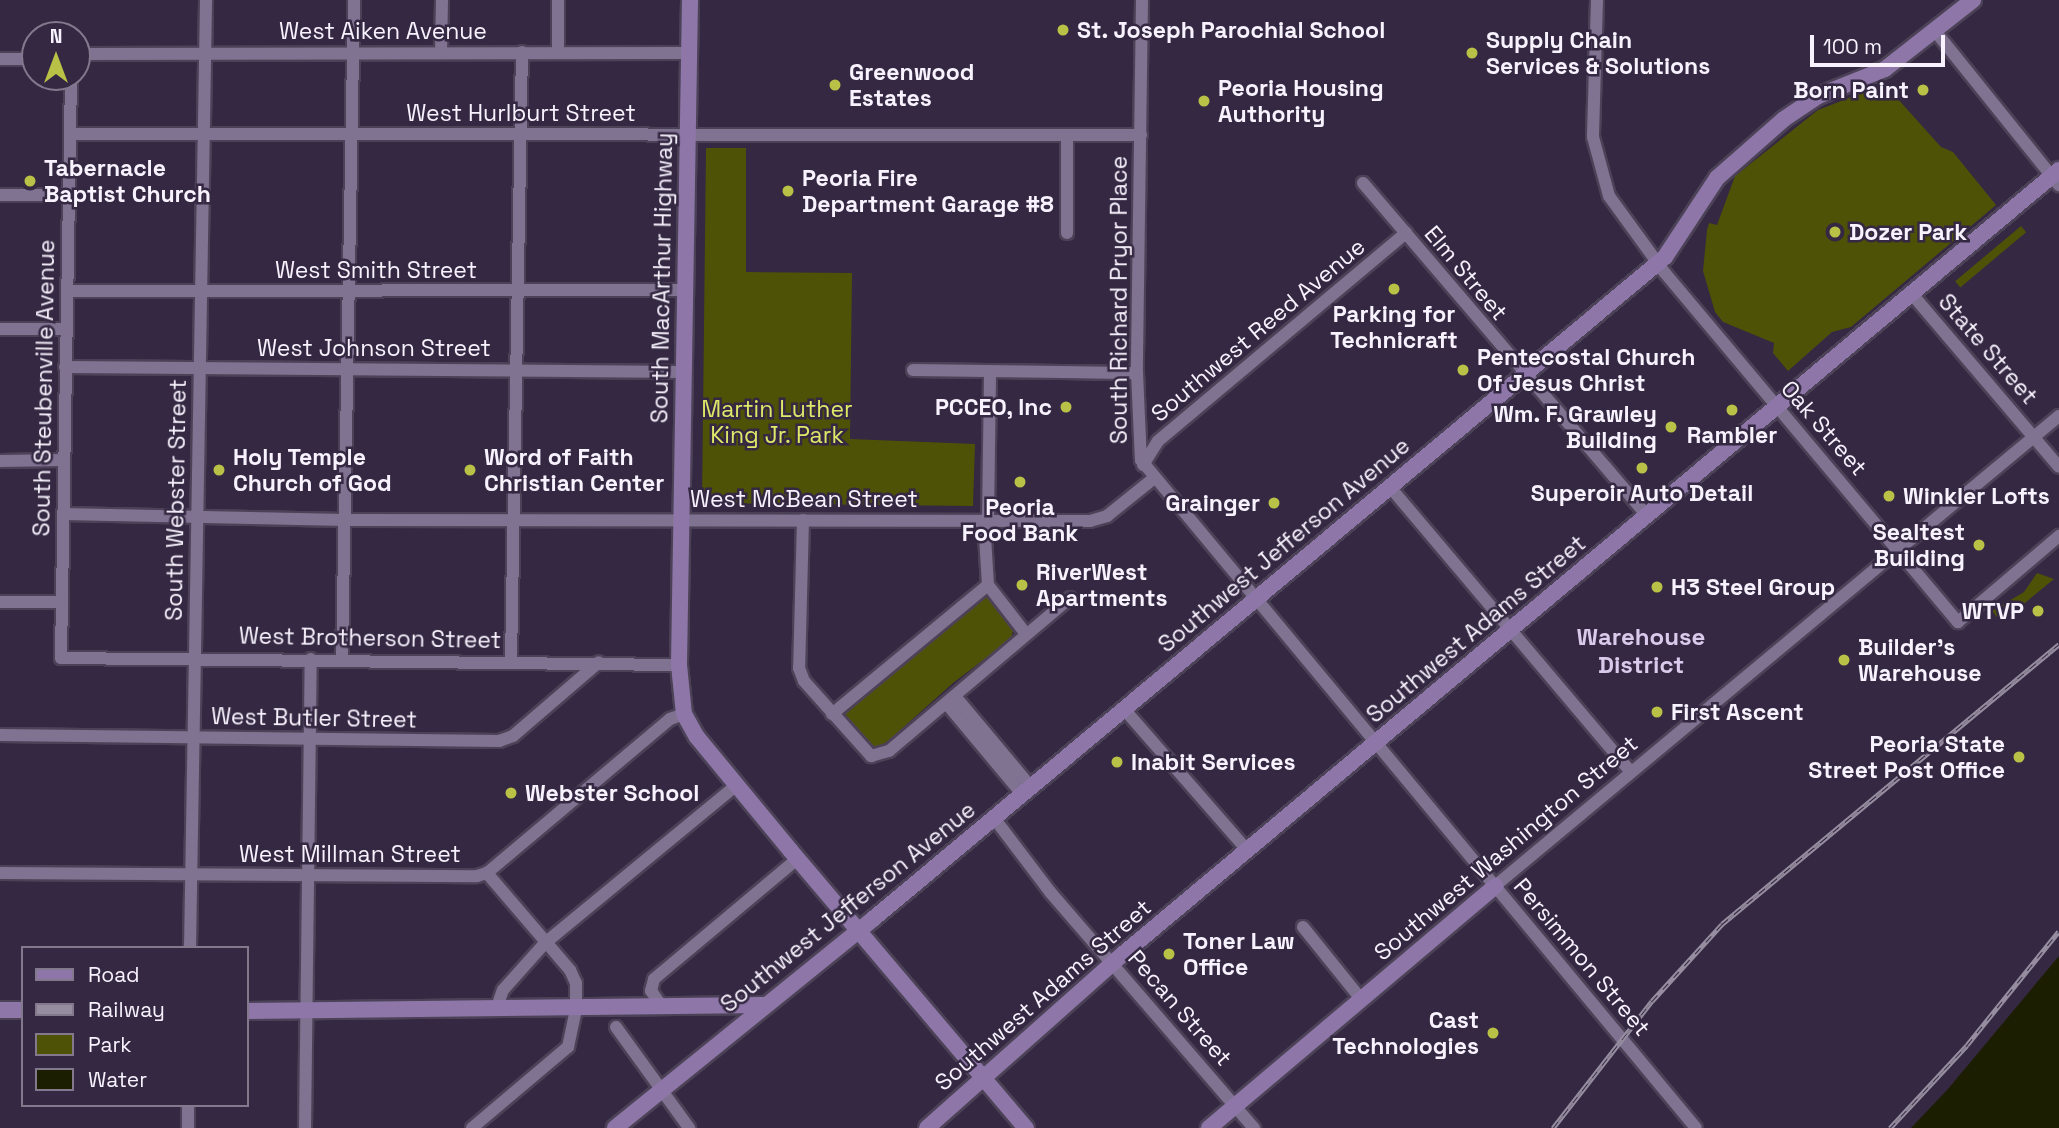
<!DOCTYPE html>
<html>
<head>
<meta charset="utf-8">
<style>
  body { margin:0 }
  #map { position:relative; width:2059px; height:1128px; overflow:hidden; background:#342842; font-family:"Space Grotesk",sans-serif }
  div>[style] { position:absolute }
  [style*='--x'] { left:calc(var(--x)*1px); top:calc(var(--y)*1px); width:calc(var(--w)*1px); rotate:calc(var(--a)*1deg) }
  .green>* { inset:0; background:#4e5207; transform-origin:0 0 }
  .water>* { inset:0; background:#1c1e01 }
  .roads { filter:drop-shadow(2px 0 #4c4257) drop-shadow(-2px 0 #4c4257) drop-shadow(0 2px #4c4257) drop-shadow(0 -2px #4c4257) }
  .minor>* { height:12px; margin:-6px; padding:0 6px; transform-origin:6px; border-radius:6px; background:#807291 }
  .major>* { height:16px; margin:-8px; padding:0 8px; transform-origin:8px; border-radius:8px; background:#8e77a8 }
  .rail>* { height:5px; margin-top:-2.5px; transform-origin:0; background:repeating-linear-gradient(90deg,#342842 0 8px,#968ea0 0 16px); box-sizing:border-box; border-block:2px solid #968ea0 }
  .dots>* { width:19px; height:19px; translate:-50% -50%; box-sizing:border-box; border:4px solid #342842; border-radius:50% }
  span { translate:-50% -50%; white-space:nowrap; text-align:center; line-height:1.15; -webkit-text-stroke:5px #342842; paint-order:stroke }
  .poi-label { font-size:23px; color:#f7f2fd; font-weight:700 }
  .left { translate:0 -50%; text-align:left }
  .right { translate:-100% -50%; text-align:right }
  .street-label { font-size:23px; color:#f7f2fd }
  .park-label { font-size:23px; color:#dfe969 }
  .neighbourhood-label { font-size:24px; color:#d9caec; font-weight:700 }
  .legend { position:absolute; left:21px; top:946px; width:228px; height:161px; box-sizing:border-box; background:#342842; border:2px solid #82798d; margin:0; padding:9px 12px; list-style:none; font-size:21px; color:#f7f2fd }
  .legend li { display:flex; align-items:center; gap:14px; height:35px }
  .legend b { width:35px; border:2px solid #82798d }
  .north { position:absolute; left:21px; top:21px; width:70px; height:70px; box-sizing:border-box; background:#342842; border:2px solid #82798d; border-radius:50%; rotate:0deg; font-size:19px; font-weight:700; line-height:28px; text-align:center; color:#f7f2fd }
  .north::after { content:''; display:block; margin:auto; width:24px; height:32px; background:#b9c146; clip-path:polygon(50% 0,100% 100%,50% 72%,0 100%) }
  .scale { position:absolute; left:1810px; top:35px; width:135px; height:32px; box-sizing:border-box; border:4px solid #f7f2fd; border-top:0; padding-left:9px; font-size:21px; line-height:24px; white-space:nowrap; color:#f7f2fd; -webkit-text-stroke:5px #342842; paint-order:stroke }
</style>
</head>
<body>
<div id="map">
  <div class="green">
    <div style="clip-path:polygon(1867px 91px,1897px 98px,1941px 147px,1953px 152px,1996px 205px,1851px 327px,1832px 332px,1788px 371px,1773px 353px,1774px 343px,1723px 322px,1715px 312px,1703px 271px,1707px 230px,1709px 223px,1717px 225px,1735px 176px,1818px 110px)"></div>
    <div style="clip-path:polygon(706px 148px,746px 148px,746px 272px,852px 273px,850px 439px,975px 444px,973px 506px,702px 503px)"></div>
    <div style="left:2021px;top:226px;width:8px;height:86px;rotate:50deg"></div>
    <div style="clip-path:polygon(2037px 573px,2054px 579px,2020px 607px,2015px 602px,1997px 617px,1992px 611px,2024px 592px)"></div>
    <div style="clip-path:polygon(985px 596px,1014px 627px,1011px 639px,953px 683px,888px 741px,878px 747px,868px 745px,846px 718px,846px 708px)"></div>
  </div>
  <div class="water">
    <div style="clip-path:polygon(2059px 956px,2059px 1128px,1911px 1128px,1948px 1089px)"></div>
  </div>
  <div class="roads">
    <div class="minor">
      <div style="--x:1142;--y:0;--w:373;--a:90.8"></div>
      <div style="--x:1137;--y:373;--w:87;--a:87.4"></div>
      <div style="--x:1141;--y:460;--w:868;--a:50.28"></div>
      <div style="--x:1597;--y:0;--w:137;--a:91.7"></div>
      <div style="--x:1593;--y:137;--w:61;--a:74.8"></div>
      <div style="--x:1609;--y:196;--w:95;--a:54"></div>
      <div style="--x:1665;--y:273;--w:456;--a:50"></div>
      <div style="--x:1958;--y:622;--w:133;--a:-40.4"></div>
      <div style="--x:1935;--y:31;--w:198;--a:51.2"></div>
      <div style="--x:441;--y:52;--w:52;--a:-88.9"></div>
      <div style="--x:558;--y:52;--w:52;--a:-90"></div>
      <div style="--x:77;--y:54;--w:611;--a:-0.09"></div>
      <div style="--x:0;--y:59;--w:35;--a:0"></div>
      <div style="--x:71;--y:77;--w:581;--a:90.99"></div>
      <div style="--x:61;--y:658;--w:618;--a:0.65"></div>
      <div style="--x:70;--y:134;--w:1071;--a:0.05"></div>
      <div style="--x:1363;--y:183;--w:438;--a:49.5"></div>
      <div style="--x:0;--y:195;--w:69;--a:0"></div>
      <div style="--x:1067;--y:233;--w:98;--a:-90"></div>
      <div style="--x:67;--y:291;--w:617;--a:-0.09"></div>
      <div style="--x:1911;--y:293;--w:228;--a:49.6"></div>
      <div style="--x:0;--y:329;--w:66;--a:0"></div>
      <div style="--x:65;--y:367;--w:618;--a:0.46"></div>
      <div style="--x:913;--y:370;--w:224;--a:0.8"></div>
      <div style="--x:0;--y:461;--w:63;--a:-0.9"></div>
      <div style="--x:1143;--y:465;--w:28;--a:-58"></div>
      <div style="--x:1158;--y:441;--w:324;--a:-40"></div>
      <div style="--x:1390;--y:487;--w:373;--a:49.8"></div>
      <div style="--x:63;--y:514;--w:282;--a:1.2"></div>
      <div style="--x:345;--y:520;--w:745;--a:0.08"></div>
      <div style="--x:1090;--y:521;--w:18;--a:-16"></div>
      <div style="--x:1107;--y:516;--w:59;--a:-38.8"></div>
      <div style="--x:803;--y:520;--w:148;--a:91.5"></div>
      <div style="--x:799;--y:668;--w:14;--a:69"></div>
      <div style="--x:804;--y:681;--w:101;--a:48.2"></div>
      <div style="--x:871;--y:756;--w:19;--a:-16"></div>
      <div style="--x:889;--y:751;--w:237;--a:-40.2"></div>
      <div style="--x:984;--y:520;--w:65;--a:86.5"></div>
      <div style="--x:988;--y:585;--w:62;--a:52.2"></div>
      <div style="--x:988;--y:520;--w:148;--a:-89.2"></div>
      <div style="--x:0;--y:602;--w:62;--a:0"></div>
      <div style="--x:342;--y:659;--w:659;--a:-88.96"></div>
      <div style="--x:511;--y:661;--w:609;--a:-88.97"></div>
      <div style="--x:955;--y:696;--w:119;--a:50.1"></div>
      <div style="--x:946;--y:703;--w:119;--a:50.1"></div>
      <div style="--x:1124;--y:709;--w:187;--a:48.9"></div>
      <div style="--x:832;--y:714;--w:202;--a:-39.6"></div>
      <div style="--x:0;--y:735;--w:499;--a:0.7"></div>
      <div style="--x:499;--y:741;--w:15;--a:-20"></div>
      <div style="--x:513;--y:736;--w:113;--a:-40.7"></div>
      <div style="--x:994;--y:818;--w:94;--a:52.8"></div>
      <div style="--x:1051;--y:893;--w:311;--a:49.2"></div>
      <div style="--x:0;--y:873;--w:477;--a:0.4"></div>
      <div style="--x:477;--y:876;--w:10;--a:-17"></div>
      <div style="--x:487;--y:873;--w:239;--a:-40.1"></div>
      <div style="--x:670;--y:719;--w:15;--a:-20"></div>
      <div style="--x:1495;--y:886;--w:734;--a:-39.81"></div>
      <div style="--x:1303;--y:927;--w:94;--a:51.1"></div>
      <div style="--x:190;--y:948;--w:948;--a:-89.03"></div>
      <div style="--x:497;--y:1007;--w:18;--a:-71"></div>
      <div style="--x:503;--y:990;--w:63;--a:-48.2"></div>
      <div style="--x:545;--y:943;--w:249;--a:-39.5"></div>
      <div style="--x:663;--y:1008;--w:21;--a:-125"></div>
      <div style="--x:651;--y:991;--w:12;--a:-76"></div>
      <div style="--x:654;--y:979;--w:187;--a:-40"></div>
      <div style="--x:616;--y:1027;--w:125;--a:54.1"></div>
      <div style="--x:188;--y:1128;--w:23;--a:-90"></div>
      <div style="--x:305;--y:1128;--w:469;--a:-89.3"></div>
      <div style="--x:472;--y:1128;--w:126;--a:-40.2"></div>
      <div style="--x:568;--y:1047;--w:38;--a:-78"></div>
      <div style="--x:576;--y:1010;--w:27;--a:-90"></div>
      <div style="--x:576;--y:983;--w:14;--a:-115"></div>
      <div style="--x:570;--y:970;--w:128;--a:-130.6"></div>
    </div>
    <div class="major">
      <div style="--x:690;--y:0;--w:665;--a:90.95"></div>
      <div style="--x:679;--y:665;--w:49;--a:84.2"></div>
      <div style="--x:684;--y:714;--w:26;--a:61"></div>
      <div style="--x:697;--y:737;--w:146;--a:50.5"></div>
      <div style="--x:790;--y:850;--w:365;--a:49.7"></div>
      <div style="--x:0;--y:1010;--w:23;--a:0"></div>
      <div style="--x:247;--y:1011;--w:516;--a:-0.67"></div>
      <div style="--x:615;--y:1128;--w:332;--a:-39"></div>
      <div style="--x:873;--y:919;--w:1032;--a:-39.89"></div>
      <div style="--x:1665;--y:257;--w:95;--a:-56.6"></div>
      <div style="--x:1717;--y:178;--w:89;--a:-41.4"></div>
      <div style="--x:1784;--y:119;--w:41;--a:-34.1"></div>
      <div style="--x:1818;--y:96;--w:72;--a:-21.9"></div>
      <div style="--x:1885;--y:69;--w:112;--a:-38.1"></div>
      <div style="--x:927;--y:1128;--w:262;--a:-41.6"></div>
      <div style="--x:1123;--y:954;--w:1221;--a:-39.95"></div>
      <div style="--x:1209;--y:1128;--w:375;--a:-40.2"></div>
    </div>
  </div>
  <div class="rail">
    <div style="--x:1553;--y:1128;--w:161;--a:-52.1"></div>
    <div style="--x:1652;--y:1001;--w:104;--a:-47.7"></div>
    <div style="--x:1722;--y:924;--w:438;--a:-39.7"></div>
    <div style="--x:1890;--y:1128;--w:113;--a:-47.1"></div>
    <div style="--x:1967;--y:1045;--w:146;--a:-51.1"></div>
  </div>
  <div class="dots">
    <div style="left:1063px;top:30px;background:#b9c146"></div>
    <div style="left:1472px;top:53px;background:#b9c146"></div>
    <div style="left:835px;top:85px;background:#b9c146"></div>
    <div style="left:1923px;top:90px;background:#b9c146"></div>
    <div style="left:1204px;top:101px;background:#b9c146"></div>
    <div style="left:30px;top:181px;background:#b9c146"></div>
    <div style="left:788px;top:191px;background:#b9c146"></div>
    <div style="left:1835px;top:232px;background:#b9c146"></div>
    <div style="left:1394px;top:289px;background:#b9c146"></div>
    <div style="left:1463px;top:370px;background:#b9c146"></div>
    <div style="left:1066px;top:407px;background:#b9c146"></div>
    <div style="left:1732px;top:410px;background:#b9c146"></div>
    <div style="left:1671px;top:427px;background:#b9c146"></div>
    <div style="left:1642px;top:468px;background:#b9c146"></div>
    <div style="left:219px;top:470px;background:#b9c146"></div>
    <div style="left:470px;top:470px;background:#b9c146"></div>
    <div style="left:1020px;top:482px;background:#b9c146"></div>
    <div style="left:1889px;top:496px;background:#b9c146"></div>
    <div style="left:1274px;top:503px;background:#b9c146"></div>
    <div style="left:1979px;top:545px;background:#b9c146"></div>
    <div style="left:1022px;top:585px;background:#b9c146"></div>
    <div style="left:1657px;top:587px;background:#b9c146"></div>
    <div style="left:2038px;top:611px;background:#b9c146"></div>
    <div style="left:1844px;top:660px;background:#b9c146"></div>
    <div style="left:1657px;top:712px;background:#b9c146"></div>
    <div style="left:2019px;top:757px;background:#b9c146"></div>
    <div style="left:1117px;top:762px;background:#b9c146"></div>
    <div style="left:511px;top:793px;background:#b9c146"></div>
    <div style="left:1169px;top:954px;background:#b9c146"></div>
    <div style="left:1493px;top:1033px;background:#b9c146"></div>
  </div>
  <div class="poi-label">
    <span class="left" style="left:1077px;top:30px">St. Joseph Parochial School</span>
    <span class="left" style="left:1486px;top:53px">Supply Chain<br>Services &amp; Solutions</span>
    <span class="left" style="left:849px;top:85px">Greenwood<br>Estates</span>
    <span class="left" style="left:1218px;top:101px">Peoria Housing<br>Authority</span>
    <span class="right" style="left:1909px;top:90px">Born Paint</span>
    <span class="left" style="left:44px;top:181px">Tabernacle<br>Baptist Church</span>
    <span class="left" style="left:802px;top:191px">Peoria Fire<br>Department Garage #8</span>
    <span class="left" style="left:1849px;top:232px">Dozer Park</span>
    <span style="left:1394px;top:327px">Parking for<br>Technicraft</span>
    <span class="left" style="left:1477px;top:370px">Pentecostal Church<br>Of Jesus Christ</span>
    <span class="right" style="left:1052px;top:407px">PCCEO, Inc</span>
    <span class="right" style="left:1657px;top:427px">Wm. F. Grawley<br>Building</span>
    <span style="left:1732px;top:435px">Rambler</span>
    <span class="left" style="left:233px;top:470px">Holy Temple<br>Church of God</span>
    <span class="left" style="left:484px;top:470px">Word of Faith<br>Christian Center</span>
    <span style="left:1642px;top:493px">Superoir Auto Detail</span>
    <span class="left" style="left:1903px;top:496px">Winkler Lofts</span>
    <span class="right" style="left:1260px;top:503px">Grainger</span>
    <span style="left:1020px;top:520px">Peoria<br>Food Bank</span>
    <span class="right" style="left:1965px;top:545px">Sealtest<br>Building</span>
    <span class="left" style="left:1036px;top:585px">RiverWest<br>Apartments</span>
    <span class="left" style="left:1671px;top:587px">H3 Steel Group</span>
    <span class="right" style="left:2024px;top:611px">WTVP</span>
    <span class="left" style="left:1858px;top:660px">Builder's<br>Warehouse</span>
    <span class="left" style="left:1671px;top:712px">First Ascent</span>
    <span class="right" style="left:2005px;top:757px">Peoria State<br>Street Post Office</span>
    <span class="left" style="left:1131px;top:762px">Inabit Services</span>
    <span class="left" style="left:525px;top:793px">Webster School</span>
    <span class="left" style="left:1183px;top:954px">Toner Law<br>Office</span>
    <span class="right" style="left:1479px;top:1033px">Cast<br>Technologies</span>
  </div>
  <div class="street-label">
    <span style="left:383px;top:31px">West Aiken Avenue</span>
    <span style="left:521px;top:113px">West Hurlburt Street</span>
    <span style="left:376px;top:270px">West Smith Street</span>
    <span style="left:1466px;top:273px;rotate:50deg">Elm Street</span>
    <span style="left:662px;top:278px;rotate:-89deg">South MacArthur Highway</span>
    <span style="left:1119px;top:300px;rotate:-90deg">South Richard Pryor Place</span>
    <span style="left:1258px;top:330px;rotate:-40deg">Southwest Reed Avenue</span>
    <span style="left:374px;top:348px">West Johnson Street</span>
    <span style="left:1988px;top:349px;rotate:49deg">State Street</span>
    <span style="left:44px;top:388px;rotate:-89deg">South Steubenville Avenue</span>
    <span style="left:1824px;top:428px;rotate:49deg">Oak Street</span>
    <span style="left:804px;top:499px">West McBean Street</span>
    <span style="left:176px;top:500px;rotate:-89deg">South Webster Street</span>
    <span style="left:1284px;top:545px;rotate:-40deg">Southwest Jefferson Avenue</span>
    <span style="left:1476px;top:629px;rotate:-40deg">Southwest Adams Street</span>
    <span style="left:370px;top:638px;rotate:1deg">West Brotherson Street</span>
    <span style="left:314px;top:718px;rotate:1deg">West Butler Street</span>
    <span style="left:1506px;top:848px;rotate:-40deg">Southwest Washington Street</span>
    <span style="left:350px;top:854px">West Millman Street</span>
    <span style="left:848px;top:907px;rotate:-39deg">Southwest Jefferson Avenue</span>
    <span style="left:1582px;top:957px;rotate:50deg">Persimmon Street</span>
    <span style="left:1043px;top:995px;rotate:-41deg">Southwest Adams Street</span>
    <span style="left:1180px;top:1008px;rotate:49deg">Pecan Street</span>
  </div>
  <div class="park-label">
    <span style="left:777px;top:422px">Martin Luther<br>King Jr. Park</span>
  </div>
  <div class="neighbourhood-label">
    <span style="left:1641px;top:651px">Warehouse<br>District</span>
  </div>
  <ul class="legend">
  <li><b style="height:9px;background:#8e77a8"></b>Road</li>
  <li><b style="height:9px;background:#968ea0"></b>Railway</li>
  <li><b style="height:19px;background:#4e5207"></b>Park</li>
  <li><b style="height:19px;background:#1c1e01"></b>Water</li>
  </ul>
  <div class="north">N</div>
  <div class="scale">100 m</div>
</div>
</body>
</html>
